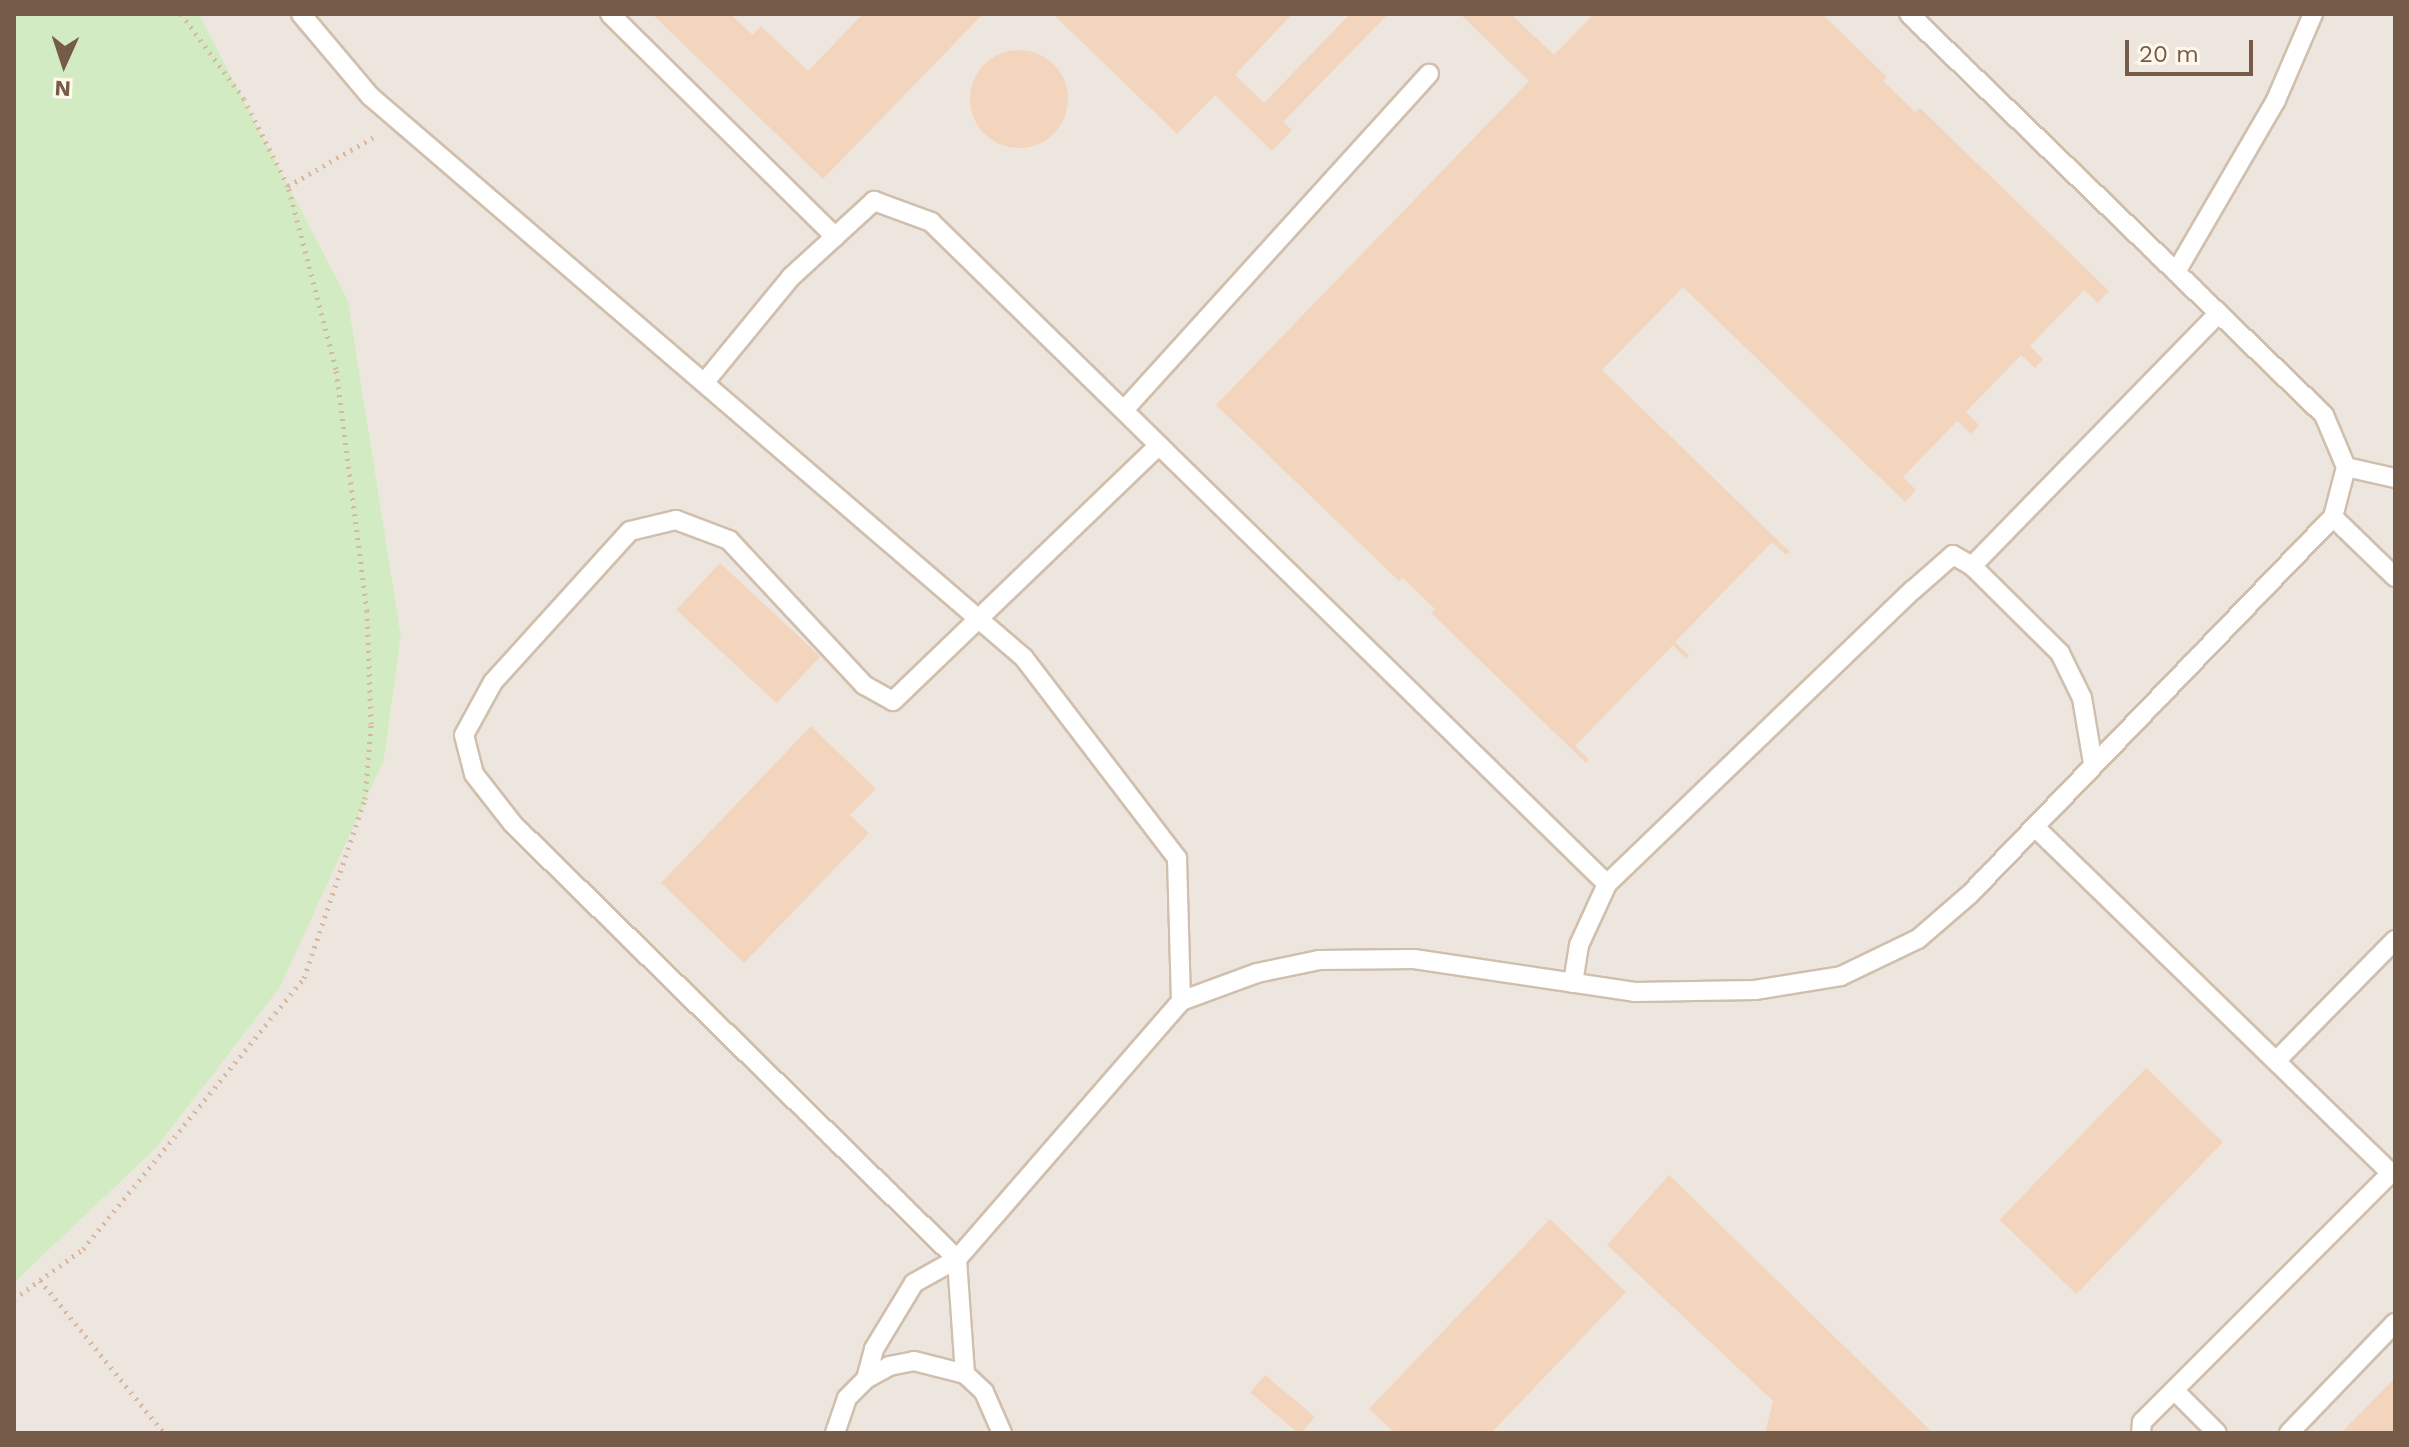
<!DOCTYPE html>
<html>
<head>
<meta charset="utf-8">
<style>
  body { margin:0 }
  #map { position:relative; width:2409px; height:1447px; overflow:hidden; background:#fdf4e5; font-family:"Work Sans",sans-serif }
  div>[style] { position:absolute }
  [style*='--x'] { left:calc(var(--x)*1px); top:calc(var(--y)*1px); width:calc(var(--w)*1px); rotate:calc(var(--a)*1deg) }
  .industrial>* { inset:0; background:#ede6df }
  .green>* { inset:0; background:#d2ebc3 }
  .building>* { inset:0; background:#f3d4bc; transform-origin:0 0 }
  .round { border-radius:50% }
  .path>* { height:5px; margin-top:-2.5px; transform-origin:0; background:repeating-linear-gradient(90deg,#d8b79f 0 2px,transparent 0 8px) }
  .roads { filter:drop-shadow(2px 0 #d1bfad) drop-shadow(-2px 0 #d1bfad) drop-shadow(0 2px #d1bfad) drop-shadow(0 -2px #d1bfad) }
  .lane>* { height:18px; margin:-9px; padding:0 9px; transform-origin:9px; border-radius:9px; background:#fff }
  span { translate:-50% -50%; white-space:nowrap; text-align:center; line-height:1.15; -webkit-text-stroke:6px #fff8ec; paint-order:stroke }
  .frame { position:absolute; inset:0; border:16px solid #775b49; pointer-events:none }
  .north { position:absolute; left:24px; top:24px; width:80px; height:80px; -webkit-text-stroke:6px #fff8ec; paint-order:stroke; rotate:183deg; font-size:22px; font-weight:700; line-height:32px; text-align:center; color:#775b49 }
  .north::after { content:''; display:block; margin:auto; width:28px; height:36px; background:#775b49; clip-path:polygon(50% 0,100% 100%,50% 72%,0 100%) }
  .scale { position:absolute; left:2125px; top:40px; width:128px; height:36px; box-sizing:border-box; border:4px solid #775b49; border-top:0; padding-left:10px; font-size:24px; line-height:28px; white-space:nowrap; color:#775b49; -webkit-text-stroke:6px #fff8ec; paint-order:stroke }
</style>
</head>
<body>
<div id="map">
  <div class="industrial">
    <div style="clip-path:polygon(199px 14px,2395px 14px,2395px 1433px,14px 1433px,14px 1283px,156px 1148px,279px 987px,384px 760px,401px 636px,348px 300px)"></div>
  </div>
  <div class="green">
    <div style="clip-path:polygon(14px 14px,199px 14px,348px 300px,401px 636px,384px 760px,280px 987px,156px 1148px,14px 1283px)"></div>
  </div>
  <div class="building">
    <div style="clip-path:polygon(652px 14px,730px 14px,753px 35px,761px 26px,808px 71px,863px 14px,983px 14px,823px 179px)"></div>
    <div style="clip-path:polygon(1053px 14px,1292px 14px,1235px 75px,1264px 103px,1350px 14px,1388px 14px,1283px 122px,1292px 130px,1272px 151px,1215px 95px,1177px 134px)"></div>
    <div style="clip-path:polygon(1460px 14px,1511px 14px,1554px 55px,1594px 14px,1822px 14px,1887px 77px,1883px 81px,1915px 112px,1920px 108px,2109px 291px,2098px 303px,2084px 290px,2030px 346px,2043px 359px,2035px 368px,2021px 355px,1966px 412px,1979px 425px,1971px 434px,1957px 421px,1903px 477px,1916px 490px,1905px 502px,1683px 287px,1602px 370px,1790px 552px,1786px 555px,1772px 542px,1675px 642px,1689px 655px,1686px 659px,1673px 645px,1575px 746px,1589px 759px,1586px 763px,1431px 613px,1435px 609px,1403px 578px,1399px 581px,1216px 405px,1529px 81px)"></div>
    <div class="round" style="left:970px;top:50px;width:98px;height:98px"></div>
    <div style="left:720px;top:563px;width:137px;height:64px;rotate:43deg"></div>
    <div style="clip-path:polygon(811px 726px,876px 789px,850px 815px,869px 833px,744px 963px,661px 883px)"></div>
    <div style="left:2146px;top:1068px;width:107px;height:211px;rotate:44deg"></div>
    <div style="clip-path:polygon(1669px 1175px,1933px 1433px,1765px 1433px,1773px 1401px,1607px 1245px)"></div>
    <div style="clip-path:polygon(1550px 1219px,1626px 1292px,1491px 1433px,1395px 1433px,1369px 1409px)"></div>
    <div style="left:1265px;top:1375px;width:65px;height:23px;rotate:40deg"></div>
    <div style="clip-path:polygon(2395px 1378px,2395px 1433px,2341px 1433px)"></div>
  </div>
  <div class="path">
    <div style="--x:288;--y:186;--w:99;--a:-29.7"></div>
    <div style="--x:40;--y:1280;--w:197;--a:51"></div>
    <div style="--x:14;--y:1299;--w:85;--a:-35.9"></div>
    <div style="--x:83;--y:1249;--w:350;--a:-50.8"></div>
    <div style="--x:304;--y:978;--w:189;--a:-71.2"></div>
    <div style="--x:365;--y:799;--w:75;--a:-85.4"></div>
    <div style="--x:371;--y:724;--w:113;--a:-92"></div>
    <div style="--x:367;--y:611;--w:244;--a:-97.3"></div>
    <div style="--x:336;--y:369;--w:189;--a:-104.7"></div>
    <div style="--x:288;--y:186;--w:97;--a:-116.8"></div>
    <div style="--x:244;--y:99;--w:106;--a:-126.5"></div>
  </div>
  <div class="roads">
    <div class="lane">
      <div style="--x:301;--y:14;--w:107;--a:49.9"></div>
      <div style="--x:370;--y:96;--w:862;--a:40.67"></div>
      <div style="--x:1024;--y:658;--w:252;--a:52.6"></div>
      <div style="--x:1177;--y:858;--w:143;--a:88.4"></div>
      <div style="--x:610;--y:14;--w:317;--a:44.7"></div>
      <div style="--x:2176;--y:272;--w:199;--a:-59.8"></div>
      <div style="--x:2276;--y:100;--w:94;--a:-66.7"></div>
      <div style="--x:704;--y:383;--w:137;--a:-50.6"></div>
      <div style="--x:791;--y:277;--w:113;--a:-42.5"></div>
      <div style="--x:874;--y:201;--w:61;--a:20.2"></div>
      <div style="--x:931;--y:222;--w:946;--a:44.4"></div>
      <div style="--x:1124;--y:410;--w:454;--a:-47.8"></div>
      <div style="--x:2346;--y:467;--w:50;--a:12.7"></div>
      <div style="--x:2333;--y:517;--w:86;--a:44.1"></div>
      <div style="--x:2093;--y:763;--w:66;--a:-99.6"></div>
      <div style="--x:2082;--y:698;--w:50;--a:-116.1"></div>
      <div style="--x:2060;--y:653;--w:124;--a:-135.3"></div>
      <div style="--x:1972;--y:566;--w:352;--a:-45.7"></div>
      <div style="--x:2035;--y:827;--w:496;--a:44.2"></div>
      <div style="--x:2391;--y:1173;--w:352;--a:135"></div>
      <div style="--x:2142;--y:1422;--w:11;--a:95"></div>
      <div style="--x:1573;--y:983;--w:38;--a:-81"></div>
      <div style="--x:1579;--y:945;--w:67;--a:-65.3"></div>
      <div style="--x:1607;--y:884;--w:424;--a:-43.9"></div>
      <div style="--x:1913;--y:590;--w:53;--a:-41.2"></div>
      <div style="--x:1953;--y:555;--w:22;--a:30"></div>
      <div style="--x:2278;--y:1059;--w:167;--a:-45.5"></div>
      <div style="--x:965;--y:1374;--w:115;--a:-94"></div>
      <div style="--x:957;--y:1259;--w:622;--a:-135.59"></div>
      <div style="--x:513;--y:824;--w:63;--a:-128"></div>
      <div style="--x:474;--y:774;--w:40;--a:-104.4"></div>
      <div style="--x:464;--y:735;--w:60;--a:-61.3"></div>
      <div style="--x:493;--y:682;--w:204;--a:-47.8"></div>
      <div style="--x:630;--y:531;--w:47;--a:-13.4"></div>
      <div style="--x:676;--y:520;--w:57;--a:20.7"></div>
      <div style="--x:729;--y:540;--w:198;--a:47"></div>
      <div style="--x:864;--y:685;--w:33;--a:29"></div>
      <div style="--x:893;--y:701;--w:369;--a:-43.9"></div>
      <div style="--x:866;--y:1379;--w:31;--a:-75"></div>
      <div style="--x:874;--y:1349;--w:77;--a:-58.8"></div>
      <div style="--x:914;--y:1283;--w:49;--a:-29.2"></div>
      <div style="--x:957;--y:1259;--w:342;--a:-49"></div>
      <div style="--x:1181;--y:1001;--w:81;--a:-20.2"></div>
      <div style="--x:1257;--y:973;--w:63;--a:-11.8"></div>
      <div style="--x:1319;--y:960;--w:95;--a:-0.6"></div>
      <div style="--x:1414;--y:959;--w:223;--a:8.5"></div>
      <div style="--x:1635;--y:992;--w:120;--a:-1"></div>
      <div style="--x:1755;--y:990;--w:87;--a:-9.2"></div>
      <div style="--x:1841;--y:976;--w:85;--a:-25.7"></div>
      <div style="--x:1918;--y:939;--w:69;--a:-40.9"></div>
      <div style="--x:1970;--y:894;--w:523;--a:-46.08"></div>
      <div style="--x:2333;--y:517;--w:52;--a:-75.4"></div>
      <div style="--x:2346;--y:467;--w:56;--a:-112.9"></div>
      <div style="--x:2324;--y:415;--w:577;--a:-135.98"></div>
      <div style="--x:2175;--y:1391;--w:59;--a:45"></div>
      <div style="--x:835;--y:1433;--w:37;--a:-71"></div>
      <div style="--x:847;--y:1398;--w:27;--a:-45"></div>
      <div style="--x:866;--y:1379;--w:26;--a:-29"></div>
      <div style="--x:889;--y:1366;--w:25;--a:-11"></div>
      <div style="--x:914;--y:1361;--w:53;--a:14.3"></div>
      <div style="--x:965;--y:1374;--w:26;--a:43"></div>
      <div style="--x:984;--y:1392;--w:45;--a:66.3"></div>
      <div style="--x:2289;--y:1433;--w:153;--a:-46.1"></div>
    </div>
  </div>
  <div class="frame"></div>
  <div class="north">N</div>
  <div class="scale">20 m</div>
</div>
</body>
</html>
